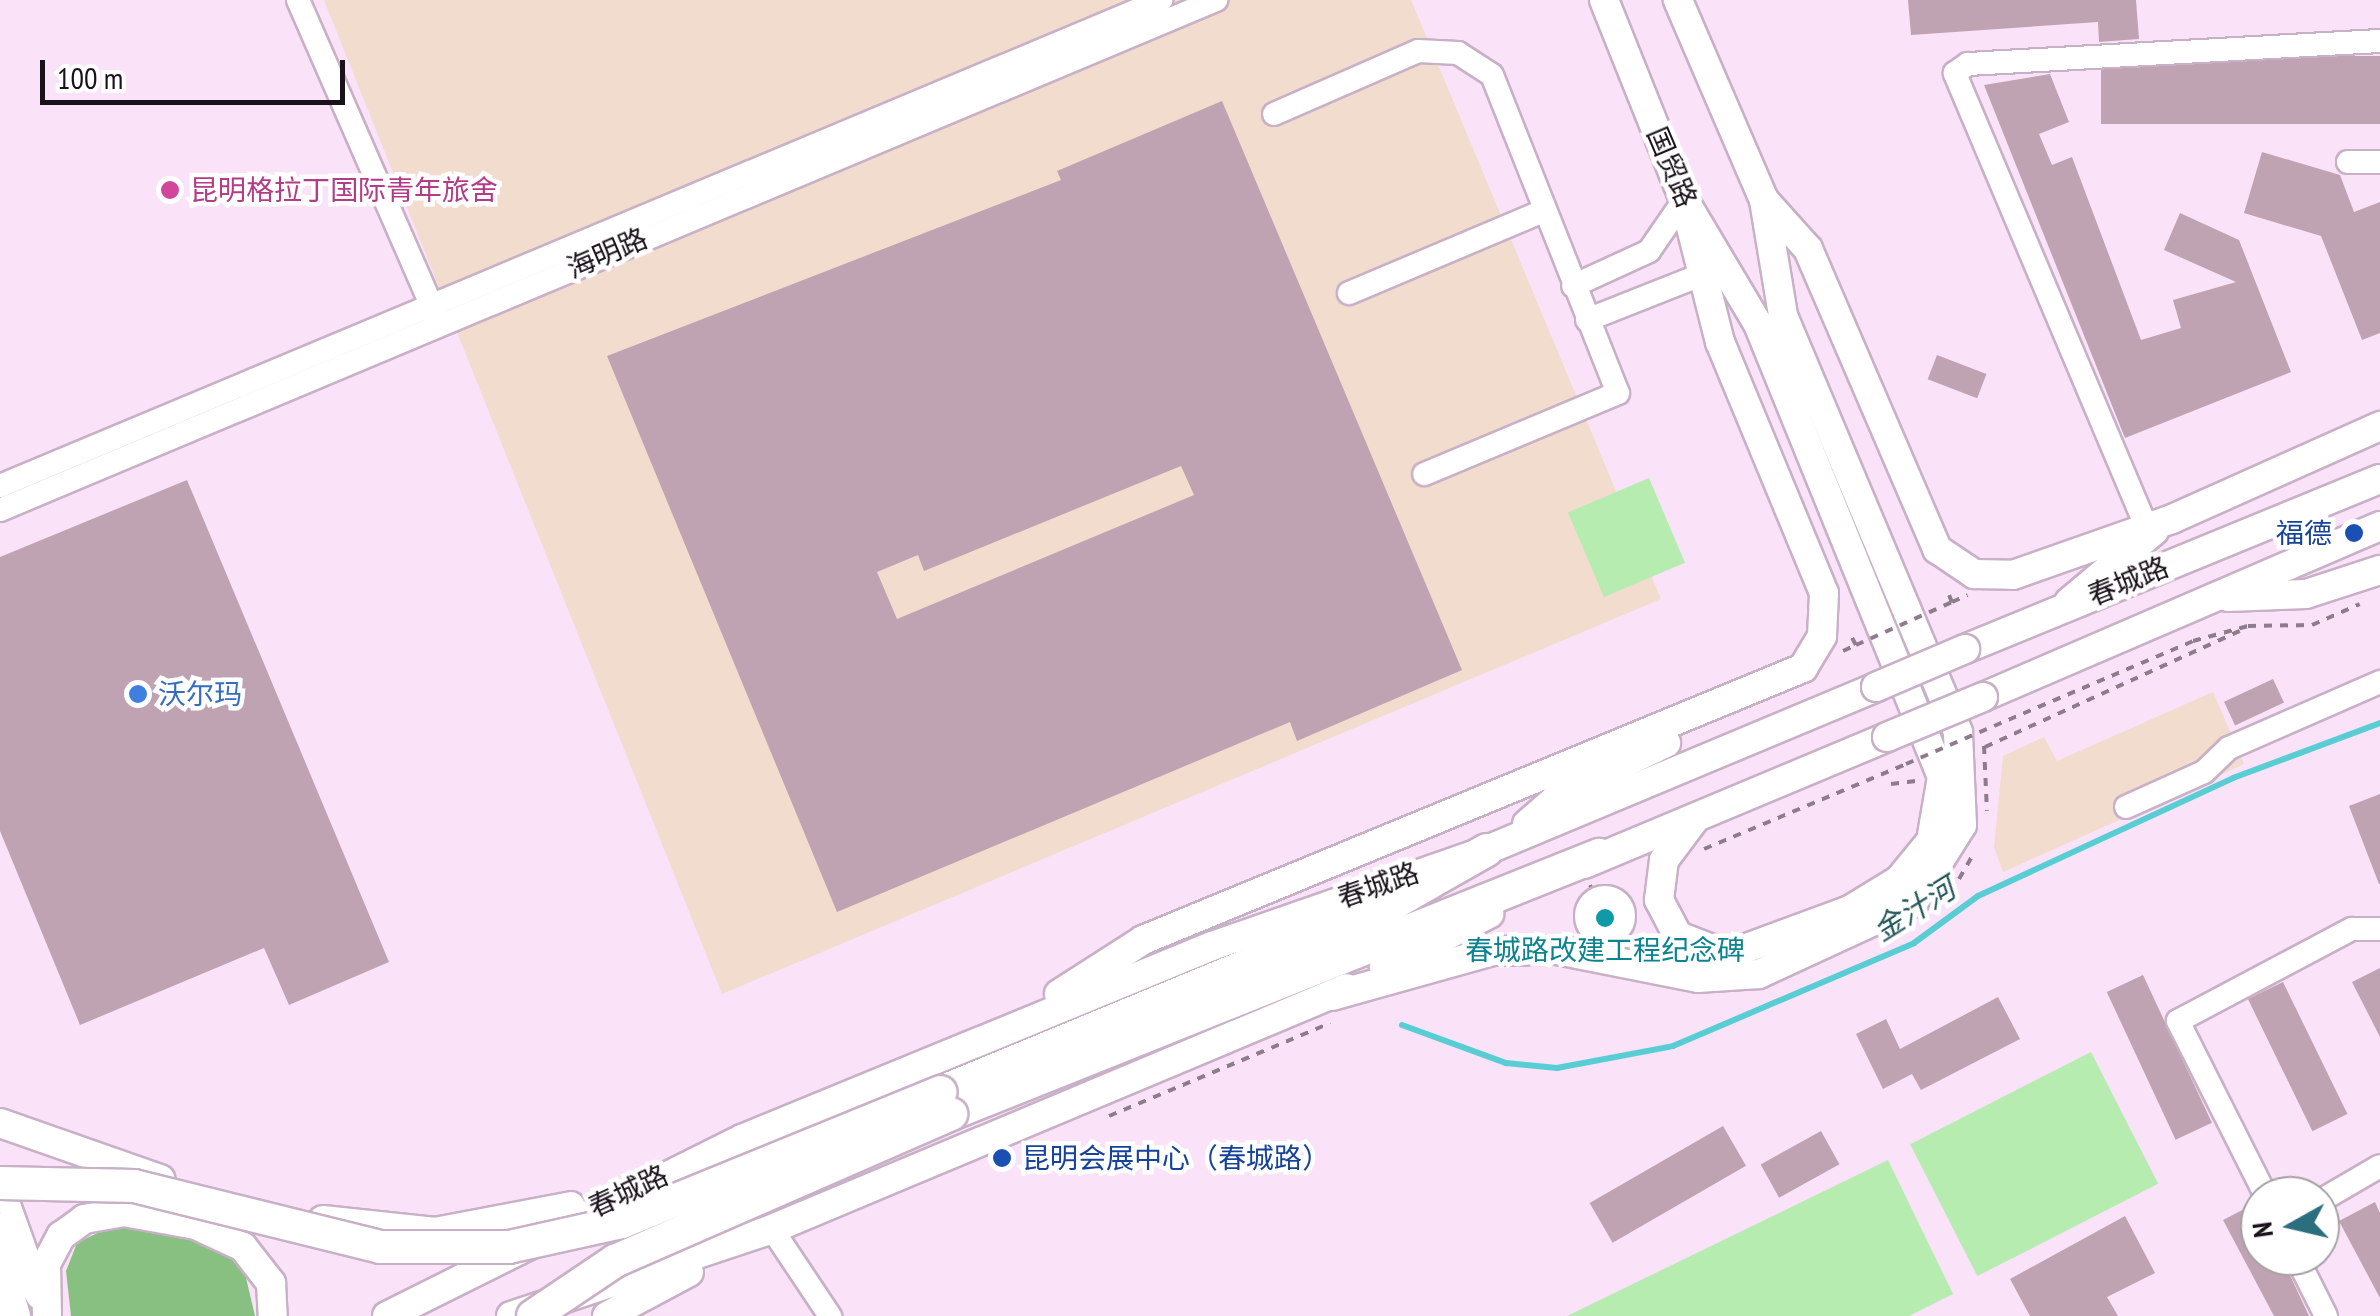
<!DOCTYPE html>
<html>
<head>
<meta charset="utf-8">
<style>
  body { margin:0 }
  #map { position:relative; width:2380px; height:1316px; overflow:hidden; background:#fae2f8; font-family:"PT Sans Narrow","Noto Sans SC",sans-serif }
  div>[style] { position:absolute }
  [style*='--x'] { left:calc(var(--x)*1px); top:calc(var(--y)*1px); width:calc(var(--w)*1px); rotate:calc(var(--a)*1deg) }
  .commercial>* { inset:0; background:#f1dcce }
  .green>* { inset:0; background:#b6ecb0; transform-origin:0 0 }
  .forest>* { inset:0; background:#88c081 }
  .stream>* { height:6px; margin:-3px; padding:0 3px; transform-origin:3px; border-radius:3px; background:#58ced4 }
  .building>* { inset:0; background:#c0a3b2; transform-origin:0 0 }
  .path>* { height:4px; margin-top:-2px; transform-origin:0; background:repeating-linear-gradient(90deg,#8d7c8c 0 8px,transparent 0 16px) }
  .roads { filter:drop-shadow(2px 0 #c8b0c6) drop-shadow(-2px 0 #c8b0c6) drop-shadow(0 2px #c8b0c6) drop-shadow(0 -2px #c8b0c6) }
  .minor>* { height:22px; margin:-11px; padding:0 11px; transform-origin:11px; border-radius:11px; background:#fff }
  .minor>.ring { margin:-11px; padding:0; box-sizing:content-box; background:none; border:22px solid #fff; border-radius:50% }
  .major>* { height:28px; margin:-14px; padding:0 14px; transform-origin:14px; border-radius:14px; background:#fff }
  .highway>* { height:32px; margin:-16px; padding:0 16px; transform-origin:16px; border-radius:16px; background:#fff }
  .path-bridge>* { height:4px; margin-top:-2px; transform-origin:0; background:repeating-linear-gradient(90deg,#8d7c8c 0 8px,transparent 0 16px) }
  .bridges { filter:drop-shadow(2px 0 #c8b0c6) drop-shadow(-2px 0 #c8b0c6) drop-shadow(0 2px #c8b0c6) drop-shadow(0 -2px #c8b0c6) }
  .major-bridge>* { height:28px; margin:-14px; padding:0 14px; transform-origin:14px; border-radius:14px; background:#fff }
  .highway-bridge>* { height:32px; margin:-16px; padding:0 16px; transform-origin:16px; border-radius:16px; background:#fff }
  .dots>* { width:28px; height:28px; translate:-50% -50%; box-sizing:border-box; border:5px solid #fff; border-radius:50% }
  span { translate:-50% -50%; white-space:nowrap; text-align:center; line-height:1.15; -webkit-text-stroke:9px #fff; paint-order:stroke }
  .street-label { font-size:28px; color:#1a121a }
  .hotel-label { font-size:28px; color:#b23c85 }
  .left { translate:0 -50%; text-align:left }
  .transit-label { font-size:28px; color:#164399 }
  .right { translate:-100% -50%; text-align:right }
  .shop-label { font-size:28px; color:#366cbe }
  .culture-label { font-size:28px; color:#0d838f }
  .water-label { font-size:30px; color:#24575a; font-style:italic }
  .north { position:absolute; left:2240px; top:1176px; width:100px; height:100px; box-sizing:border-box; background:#fff; border:2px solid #a3a0a3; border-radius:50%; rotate:262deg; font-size:28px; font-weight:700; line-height:40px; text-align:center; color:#1a121a }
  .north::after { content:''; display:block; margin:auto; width:35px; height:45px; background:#2b6f7f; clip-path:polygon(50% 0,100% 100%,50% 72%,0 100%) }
  .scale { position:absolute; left:40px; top:60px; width:305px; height:45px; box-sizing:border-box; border:5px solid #1a121a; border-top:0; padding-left:12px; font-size:30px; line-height:35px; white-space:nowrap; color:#1a121a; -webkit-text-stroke:8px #fff; paint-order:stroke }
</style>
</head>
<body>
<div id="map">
  <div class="commercial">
    <div style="clip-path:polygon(324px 0,1411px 0,1661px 599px,722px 994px)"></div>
    <div style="clip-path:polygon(2213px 692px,2244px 764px,2003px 872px,1994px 847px,2003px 756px,2044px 737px,2057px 761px)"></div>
  </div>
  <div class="green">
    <div style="left:1649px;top:478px;width:92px;height:88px;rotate:67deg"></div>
    <div style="left:2091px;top:1052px;width:148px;height:203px;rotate:63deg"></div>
    <div style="clip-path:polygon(1888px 1160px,1953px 1294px,1909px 1316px,1567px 1316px)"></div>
  </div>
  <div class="forest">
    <div style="clip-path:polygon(122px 1221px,219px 1244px,243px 1265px,255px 1316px,71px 1316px,66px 1271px,77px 1243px)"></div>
  </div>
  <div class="stream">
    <div style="--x:1402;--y:1025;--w:111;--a:20.1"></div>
    <div style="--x:1506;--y:1063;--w:51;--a:5.6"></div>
    <div style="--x:1557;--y:1068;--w:118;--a:-10.7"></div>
    <div style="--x:1673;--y:1046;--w:262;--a:-23.1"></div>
    <div style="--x:1914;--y:943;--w:79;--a:-36.3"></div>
    <div style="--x:1978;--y:896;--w:281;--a:-24.8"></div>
    <div style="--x:2233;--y:778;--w:157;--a:-20.5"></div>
  </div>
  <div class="building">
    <div style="clip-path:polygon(1908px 0,2136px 0,2139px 39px,2099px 42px,2098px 22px,1911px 35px)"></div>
    <div style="left:2380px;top:56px;width:68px;height:279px;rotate:90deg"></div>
    <div style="clip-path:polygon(2050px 74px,2069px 122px,2039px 134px,2052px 165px,2072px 157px,2141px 340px,2181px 328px,2173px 300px,2236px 282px,2164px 250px,2180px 213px,2239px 240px,2291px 372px,2125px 438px,1984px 85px)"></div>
    <div style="clip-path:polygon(evenodd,1222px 101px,1462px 670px,1297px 741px,1290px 722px,837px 912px,607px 356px,1061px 180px,1057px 171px,1222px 101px,1181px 466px,1194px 495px,897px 619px,877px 572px,918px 555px,924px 571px,1181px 466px)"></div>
    <div style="clip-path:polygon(2262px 152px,2340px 175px,2354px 212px,2380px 202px,2380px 333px,2362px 340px,2321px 236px,2244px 213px)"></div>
    <div style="left:1937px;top:355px;width:53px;height:26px;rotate:21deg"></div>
    <div style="clip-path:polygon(187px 480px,389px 962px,289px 1005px,264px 948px,80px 1025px,0 831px,0 557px)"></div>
    <div style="left:2273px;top:679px;width:26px;height:54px;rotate:65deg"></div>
    <div style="clip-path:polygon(2380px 794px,2380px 884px,2379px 884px,2349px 806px)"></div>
    <div style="clip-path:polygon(2380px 968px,2380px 1037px,2352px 982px)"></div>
    <div style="left:2143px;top:975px;width:163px;height:40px;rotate:65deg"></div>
    <div style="left:2283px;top:982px;width:147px;height:39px;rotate:64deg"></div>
    <div style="clip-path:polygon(1998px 997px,2020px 1039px,1921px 1090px,1912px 1074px,1883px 1089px,1856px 1034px,1886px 1019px,1900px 1049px)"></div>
    <div style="left:1723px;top:1126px;width:46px;height:154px;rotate:60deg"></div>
    <div style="left:1821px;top:1131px;width:38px;height:69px;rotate:61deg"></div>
    <div style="clip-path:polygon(2375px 1202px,2380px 1213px,2380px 1298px,2339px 1221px)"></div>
    <div style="clip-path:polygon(2254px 1204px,2260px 1256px,2281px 1256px,2309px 1316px,2274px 1316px,2223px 1220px)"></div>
    <div style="clip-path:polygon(2125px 1216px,2155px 1273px,2107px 1297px,2118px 1316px,2030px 1316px,2010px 1279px)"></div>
  </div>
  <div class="path">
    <div style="--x:1949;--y:595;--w:8;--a:67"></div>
    <div style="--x:1952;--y:602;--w:17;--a:-24"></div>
    <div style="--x:1843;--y:651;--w:14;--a:-25"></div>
    <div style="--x:1856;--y:645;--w:10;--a:-119"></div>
    <div style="--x:1994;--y:726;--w:216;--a:-23.1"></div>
    <div style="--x:2193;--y:641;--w:57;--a:-15.3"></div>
    <div style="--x:2248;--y:626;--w:64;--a:-0.9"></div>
    <div style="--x:2312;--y:625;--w:52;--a:-23.6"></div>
    <div style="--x:1984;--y:746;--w:65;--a:87.4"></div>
    <div style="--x:1985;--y:747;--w:280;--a:-24.5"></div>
    <div style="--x:1891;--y:784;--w:25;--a:-7"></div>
    <div style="--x:1704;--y:849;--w:219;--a:-22.8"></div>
    <div style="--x:1959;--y:879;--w:30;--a:-60"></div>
    <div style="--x:1590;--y:885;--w:15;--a:67"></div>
    <div style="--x:1109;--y:1116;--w:240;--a:-22.8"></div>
  </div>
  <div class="roads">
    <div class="minor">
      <div style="--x:298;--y:0;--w:347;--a:66.4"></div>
      <div style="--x:1274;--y:114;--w:157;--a:-23.6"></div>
      <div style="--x:1418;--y:51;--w:40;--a:2.9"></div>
      <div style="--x:1458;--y:53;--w:40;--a:32.9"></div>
      <div style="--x:1492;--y:75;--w:342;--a:68.4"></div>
      <div style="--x:1618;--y:393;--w:210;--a:157.3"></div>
      <div style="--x:2348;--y:162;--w:32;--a:0"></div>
      <div style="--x:1573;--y:286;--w:84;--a:-24.7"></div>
      <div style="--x:1649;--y:251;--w:62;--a:-55.5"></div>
      <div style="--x:1349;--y:293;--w:208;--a:-22.9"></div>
      <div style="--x:1587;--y:320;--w:125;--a:-21.6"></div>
      <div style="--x:0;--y:486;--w:1259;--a:-22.71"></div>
      <div style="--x:0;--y:510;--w:1319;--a:-22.75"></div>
      <div style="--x:2146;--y:526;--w:492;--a:-112.9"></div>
      <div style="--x:1955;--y:73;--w:16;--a:-35"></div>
      <div style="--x:1968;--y:64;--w:413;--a:-3.2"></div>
      <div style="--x:2126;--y:807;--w:85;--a:-24.2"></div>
      <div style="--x:2204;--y:772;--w:35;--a:-44"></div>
      <div style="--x:2229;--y:748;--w:165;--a:-23.6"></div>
      <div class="ring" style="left:1586px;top:897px;width:16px;height:16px"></div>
      <div style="--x:0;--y:1179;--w:86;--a:70.3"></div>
      <div style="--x:2266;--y:1196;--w:196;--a:-116.7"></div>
      <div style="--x:2178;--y:1021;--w:197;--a:-27.9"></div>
      <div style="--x:2352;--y:929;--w:28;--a:0"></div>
      <div style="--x:2320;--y:1201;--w:69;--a:-30.3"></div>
      <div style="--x:772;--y:1229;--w:105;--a:56.3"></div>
      <div style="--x:2296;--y:1256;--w:67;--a:63.4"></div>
    </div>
    <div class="major">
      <div style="--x:1604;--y:0;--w:215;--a:68.2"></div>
      <div style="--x:1684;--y:200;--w:144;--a:59.2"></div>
      <div style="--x:1758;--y:324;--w:489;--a:67.9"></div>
      <div style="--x:1942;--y:777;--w:65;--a:99.8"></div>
      <div style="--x:1931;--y:841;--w:50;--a:129.4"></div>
      <div style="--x:1899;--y:880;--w:57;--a:148.5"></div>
      <div style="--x:1850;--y:910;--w:130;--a:159.8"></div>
      <div style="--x:1728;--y:955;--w:53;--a:-159.2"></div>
      <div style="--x:1678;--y:936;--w:41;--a:-117.8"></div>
      <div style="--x:1659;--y:900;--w:40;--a:-82.9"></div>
      <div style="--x:1664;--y:860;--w:50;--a:-53.1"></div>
      <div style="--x:1765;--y:201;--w:64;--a:48.1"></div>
      <div style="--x:1808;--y:249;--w:327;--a:66.7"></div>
      <div style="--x:1937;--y:549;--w:45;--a:34"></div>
      <div style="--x:1974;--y:574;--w:39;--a:1"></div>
      <div style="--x:2013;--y:575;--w:169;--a:-19.4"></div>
      <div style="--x:2172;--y:519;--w:228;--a:-24.1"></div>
      <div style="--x:2228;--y:597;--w:78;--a:-2.2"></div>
      <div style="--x:2306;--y:594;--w:78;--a:-18"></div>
      <div style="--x:2069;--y:602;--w:111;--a:-39.9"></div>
      <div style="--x:1965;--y:649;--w:448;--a:-22.3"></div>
      <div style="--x:1983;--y:697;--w:432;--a:-23.3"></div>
      <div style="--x:1527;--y:824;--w:50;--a:-41"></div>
      <div style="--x:1565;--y:791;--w:112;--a:-25.4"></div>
      <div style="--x:1584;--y:864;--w:329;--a:-22.7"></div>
      <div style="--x:1384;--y:967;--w:118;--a:-26.8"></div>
      <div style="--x:1059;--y:994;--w:100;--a:-32.7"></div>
      <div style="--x:1143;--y:940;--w:714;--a:-22.4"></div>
      <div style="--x:1803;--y:668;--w:37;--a:-59"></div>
      <div style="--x:1822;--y:636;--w:43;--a:-87.3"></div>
      <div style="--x:1824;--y:593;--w:272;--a:-112.5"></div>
      <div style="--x:1720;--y:342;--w:146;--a:-104.2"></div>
      <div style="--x:1332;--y:996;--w:167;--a:-15.6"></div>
      <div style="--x:1493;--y:951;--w:64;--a:-0.9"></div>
      <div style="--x:1557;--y:950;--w:144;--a:11.2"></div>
      <div style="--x:1698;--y:978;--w:61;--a:-3.8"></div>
      <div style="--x:1759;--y:974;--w:170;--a:-24.8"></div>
      <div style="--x:1913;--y:903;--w:92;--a:-57.9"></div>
      <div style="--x:1962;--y:825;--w:93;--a:-92.5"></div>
      <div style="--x:1958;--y:732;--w:452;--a:-112.8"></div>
      <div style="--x:1783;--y:315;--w:117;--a:-99.4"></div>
      <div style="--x:1764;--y:200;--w:218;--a:-113.3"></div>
      <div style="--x:0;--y:1123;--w:170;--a:19.3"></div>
      <div style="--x:323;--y:1220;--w:113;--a:6.1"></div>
      <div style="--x:435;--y:1232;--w:138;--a:-10.8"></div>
      <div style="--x:0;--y:1227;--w:79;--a:59.5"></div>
      <div style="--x:47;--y:1316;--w:52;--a:-91.1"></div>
      <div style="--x:46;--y:1264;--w:32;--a:-62"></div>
      <div style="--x:61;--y:1236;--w:29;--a:-36"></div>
      <div style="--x:84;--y:1219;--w:41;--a:-9.9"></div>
      <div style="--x:124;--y:1212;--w:73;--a:10.2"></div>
      <div style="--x:196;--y:1225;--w:52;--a:25.1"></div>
      <div style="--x:243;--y:1247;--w:46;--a:52.1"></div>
      <div style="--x:271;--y:1283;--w:33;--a:87"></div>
      <div style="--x:387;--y:1316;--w:397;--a:-26.5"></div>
      <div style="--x:742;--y:1139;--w:508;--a:-22.32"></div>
      <div style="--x:1212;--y:946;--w:291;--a:-19.2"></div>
      <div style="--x:1487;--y:850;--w:422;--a:-22.7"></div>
      <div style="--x:511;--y:1316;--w:275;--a:-18.4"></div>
      <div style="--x:772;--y:1229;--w:623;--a:-22.74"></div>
      <div style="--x:607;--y:1316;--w:93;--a:-28.2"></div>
    </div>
    <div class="highway">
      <div style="--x:941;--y:1092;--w:483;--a:-22.5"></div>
      <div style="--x:1387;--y:907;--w:115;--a:-29.7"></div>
      <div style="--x:951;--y:1114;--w:698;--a:-21.79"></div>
      <div style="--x:0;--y:1269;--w:49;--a:73.4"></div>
    </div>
  </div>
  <div class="path-bridge">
    <div style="--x:1856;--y:645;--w:105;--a:-24.1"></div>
    <div style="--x:1906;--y:764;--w:96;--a:-23.4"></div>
  </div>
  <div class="bridges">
    <div class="major-bridge">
      <div style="--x:1876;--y:687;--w:97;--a:-23.1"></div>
      <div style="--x:1887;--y:737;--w:104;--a:-22.6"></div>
    </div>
    <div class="highway-bridge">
      <div style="--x:0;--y:1183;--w:134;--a:1.3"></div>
      <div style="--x:134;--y:1186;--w:253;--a:13.9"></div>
      <div style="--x:380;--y:1247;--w:129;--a:0"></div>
      <div style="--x:509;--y:1247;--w:116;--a:-12.5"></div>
      <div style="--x:622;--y:1222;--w:344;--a:-22.2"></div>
      <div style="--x:533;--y:1316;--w:99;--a:-33.9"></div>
      <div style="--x:615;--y:1261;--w:367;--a:-23.6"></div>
    </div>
  </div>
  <div class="dots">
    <div style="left:170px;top:190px;background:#d1479c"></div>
    <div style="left:2354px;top:533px;background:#1a4fb4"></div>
    <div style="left:138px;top:694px;background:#3f7fe0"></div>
    <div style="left:1605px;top:918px;background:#0f9aa8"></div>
    <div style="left:1002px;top:1158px;background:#1a4fb4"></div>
  </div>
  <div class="street-label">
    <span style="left:1672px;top:167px;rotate:67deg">国贸路</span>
    <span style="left:607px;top:253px;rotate:-23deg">海明路</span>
    <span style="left:2128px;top:581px;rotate:-22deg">春城路</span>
    <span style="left:1378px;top:885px;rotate:-19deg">春城路</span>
    <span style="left:628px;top:1191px;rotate:-25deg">春城路</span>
  </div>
  <div class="hotel-label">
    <span class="left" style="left:190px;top:190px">昆明格拉丁国际青年旅舍</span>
  </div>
  <div class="transit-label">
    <span class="right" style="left:2332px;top:533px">福德</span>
    <span class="left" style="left:1022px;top:1158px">昆明会展中心（春城路）</span>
  </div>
  <div class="shop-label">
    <span class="left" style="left:158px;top:694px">沃尔玛</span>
  </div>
  <div class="culture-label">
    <span style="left:1605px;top:950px">春城路改建工程纪念碑</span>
  </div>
  <div class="water-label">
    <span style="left:1914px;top:909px;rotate:-32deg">金汁河</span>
  </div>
  <div class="north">N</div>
  <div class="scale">100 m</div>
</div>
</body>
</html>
